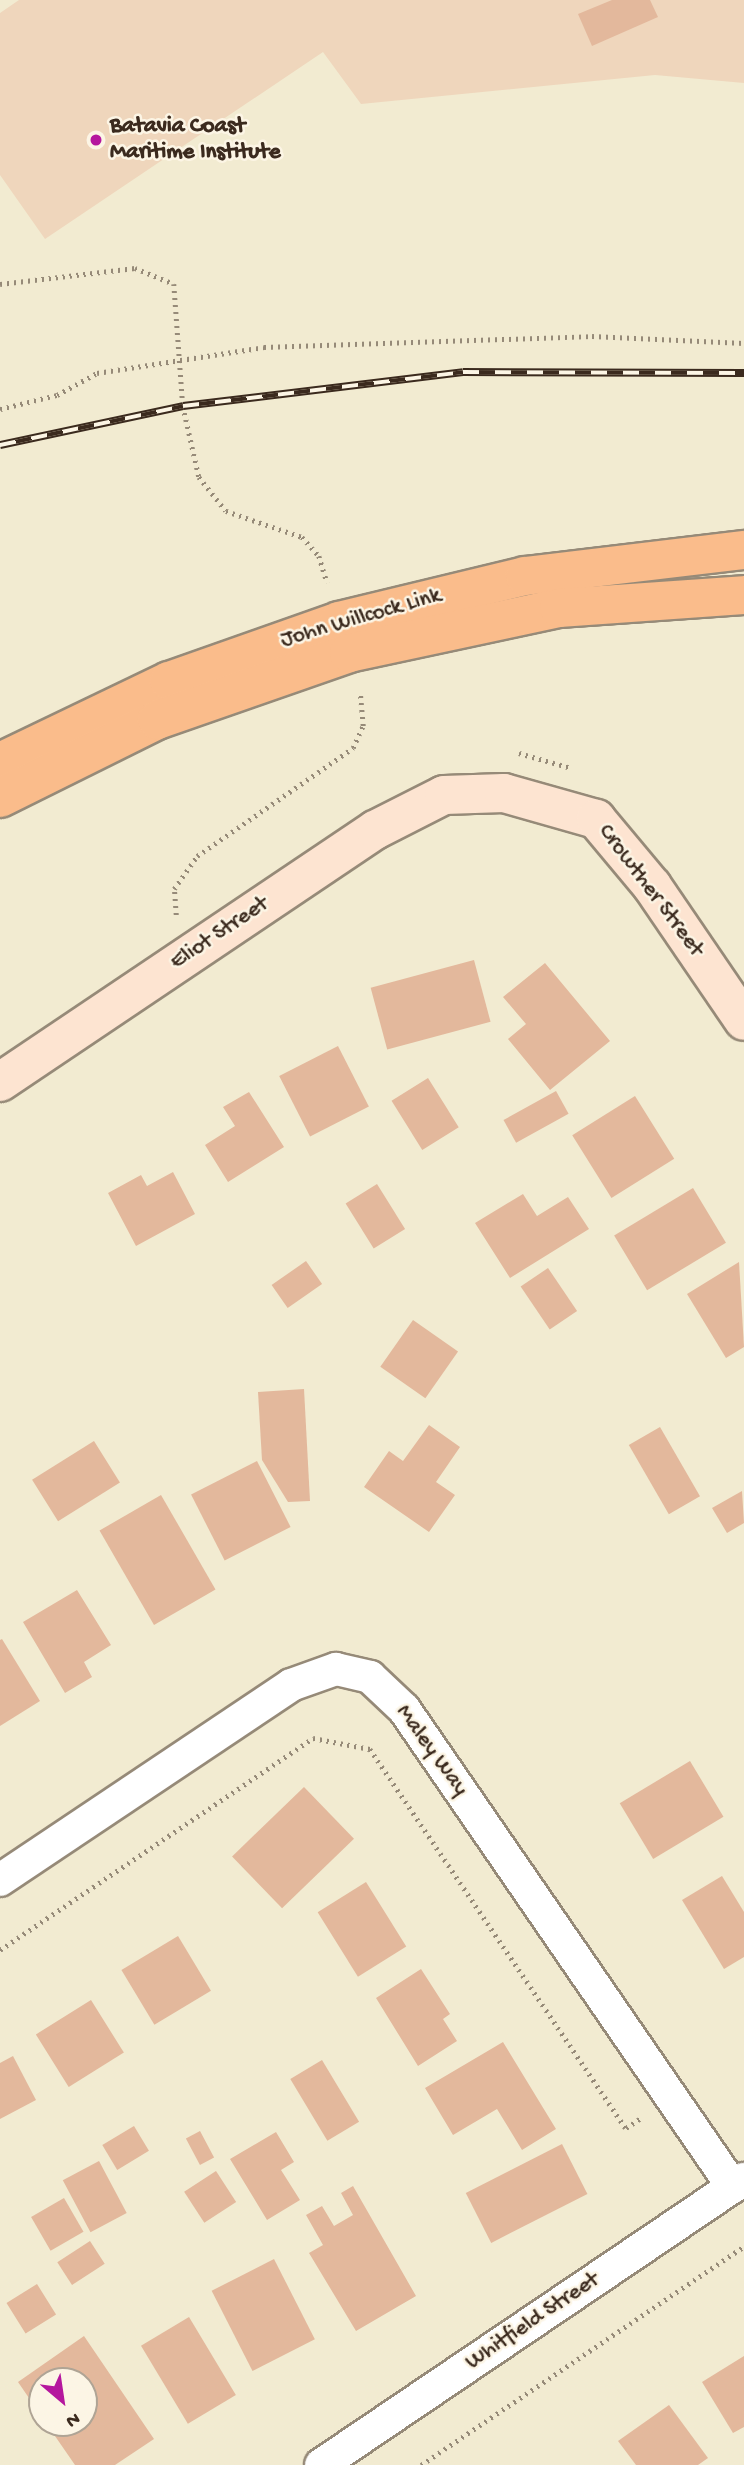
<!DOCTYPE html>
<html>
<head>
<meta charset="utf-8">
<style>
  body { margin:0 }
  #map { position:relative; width:744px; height:2465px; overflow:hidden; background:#f2ebd1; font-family:"Gochi Hand",sans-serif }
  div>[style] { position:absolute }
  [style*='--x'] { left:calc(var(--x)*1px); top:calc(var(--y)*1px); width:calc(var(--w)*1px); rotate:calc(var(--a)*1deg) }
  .built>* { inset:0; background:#efd6bc }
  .building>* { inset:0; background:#e3b89c; transform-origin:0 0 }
  .path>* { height:4.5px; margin-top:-2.25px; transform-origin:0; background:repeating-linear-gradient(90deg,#968a78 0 2px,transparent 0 7px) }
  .roads { filter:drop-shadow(2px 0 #968a78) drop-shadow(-2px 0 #968a78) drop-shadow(0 2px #968a78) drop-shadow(0 -2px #968a78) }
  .street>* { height:32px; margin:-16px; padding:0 16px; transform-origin:16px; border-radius:16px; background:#fff }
  .secondary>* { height:38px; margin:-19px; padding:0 19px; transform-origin:19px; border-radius:19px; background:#fde4d1 }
  .primary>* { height:38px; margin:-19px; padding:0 19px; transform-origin:19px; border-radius:19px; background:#fabc8b }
  .rail>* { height:8px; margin-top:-4px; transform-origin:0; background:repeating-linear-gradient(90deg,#fcf5e5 0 16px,#3b2a1e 0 32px); box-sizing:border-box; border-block:2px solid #3b2a1e }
  .dots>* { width:19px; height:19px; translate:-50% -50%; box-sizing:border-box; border:4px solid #fcf5e5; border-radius:50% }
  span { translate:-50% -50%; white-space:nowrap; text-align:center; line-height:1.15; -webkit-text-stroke:5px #fcf5e5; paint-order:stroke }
  .poi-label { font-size:23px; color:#3b2a1e; font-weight:700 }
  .left { translate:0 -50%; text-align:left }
  .street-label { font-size:23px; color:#3b2a1e }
  .north { position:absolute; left:28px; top:2367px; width:70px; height:70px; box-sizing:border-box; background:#fcf5e5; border:2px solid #afa495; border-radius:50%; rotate:151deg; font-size:19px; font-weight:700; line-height:28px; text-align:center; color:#3b2a1e }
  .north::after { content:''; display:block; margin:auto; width:24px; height:32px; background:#b5179e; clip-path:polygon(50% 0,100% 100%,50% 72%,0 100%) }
</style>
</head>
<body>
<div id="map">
  <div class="built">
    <div style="clip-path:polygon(19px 0,744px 0,744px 83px,655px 75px,361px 104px,323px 52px,45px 239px,0 175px,0 13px)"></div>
  </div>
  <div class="building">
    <div style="clip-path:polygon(612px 0,650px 0,658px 17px,592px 46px,578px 14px)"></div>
    <div style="left:474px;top:960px;width:64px;height:107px;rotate:75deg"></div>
    <div style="clip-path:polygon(545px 963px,610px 1041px,550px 1090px,508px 1039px,526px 1024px,503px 997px)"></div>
    <div style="left:338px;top:1046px;width:68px;height:66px;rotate:63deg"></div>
    <div style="left:428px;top:1078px;width:58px;height:43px;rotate:58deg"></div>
    <div style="left:556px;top:1091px;width:26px;height:60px;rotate:61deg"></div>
    <div style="clip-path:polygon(249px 1092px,284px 1147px,228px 1182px,205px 1145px,235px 1126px,223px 1107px)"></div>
    <div style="left:635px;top:1096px;width:74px;height:74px;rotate:58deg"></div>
    <div style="clip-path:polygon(173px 1172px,195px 1214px,136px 1246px,108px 1193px,141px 1175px,147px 1186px)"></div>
    <div style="left:377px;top:1184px;width:53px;height:37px;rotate:58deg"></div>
    <div style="left:693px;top:1188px;width:64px;height:92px;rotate:59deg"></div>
    <div style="clip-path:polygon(523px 1194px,537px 1216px,568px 1197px,589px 1229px,510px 1278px,475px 1223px)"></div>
    <div style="left:306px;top:1261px;width:28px;height:42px;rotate:55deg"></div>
    <div style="clip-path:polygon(739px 1262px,744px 1347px,726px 1358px,687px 1294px)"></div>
    <div style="left:548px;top:1268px;width:52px;height:33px;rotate:56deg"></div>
    <div style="left:413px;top:1320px;width:55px;height:57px;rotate:35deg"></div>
    <div style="clip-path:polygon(304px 1389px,310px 1501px,288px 1502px,262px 1460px,258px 1392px)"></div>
    <div style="clip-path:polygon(429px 1425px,460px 1447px,436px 1482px,455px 1495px,429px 1532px,364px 1487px,389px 1451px,403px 1461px)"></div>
    <div style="left:660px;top:1427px;width:80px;height:36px;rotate:60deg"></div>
    <div style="left:94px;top:1441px;width:49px;height:73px;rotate:58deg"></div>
    <div style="left:257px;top:1461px;width:74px;height:74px;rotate:63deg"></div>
    <div style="clip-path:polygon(742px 1491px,744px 1523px,727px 1533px,712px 1508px)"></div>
    <div style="left:161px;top:1495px;width:109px;height:71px;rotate:60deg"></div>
    <div style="clip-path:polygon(77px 1590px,111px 1645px,84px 1662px,92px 1677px,65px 1693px,23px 1622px)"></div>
    <div style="clip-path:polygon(2px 1639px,40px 1701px,0 1726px,0 1640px)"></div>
    <div style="left:690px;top:1761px;width:65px;height:82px;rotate:59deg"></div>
    <div style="left:304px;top:1787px;width:72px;height:100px;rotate:46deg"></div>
    <div style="clip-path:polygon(722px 1876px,744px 1912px,744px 1957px,724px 1969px,682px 1900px)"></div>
    <div style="left:366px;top:1882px;width:76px;height:57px;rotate:58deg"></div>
    <div style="left:178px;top:1936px;width:64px;height:66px;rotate:59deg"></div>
    <div style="clip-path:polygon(421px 1969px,450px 2014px,443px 2019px,457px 2041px,418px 2066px,376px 1998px)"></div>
    <div style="left:91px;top:2000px;width:62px;height:65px;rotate:58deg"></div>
    <div style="clip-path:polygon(503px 2042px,556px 2129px,522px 2150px,497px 2109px,453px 2135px,425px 2088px)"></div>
    <div style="clip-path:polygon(13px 2056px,36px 2100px,0 2119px,0 2063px)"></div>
    <div style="left:322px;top:2060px;width:72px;height:37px;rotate:59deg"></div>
    <div style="left:134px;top:2126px;width:29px;height:37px;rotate:59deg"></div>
    <div style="left:200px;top:2131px;width:30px;height:16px;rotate:62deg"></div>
    <div style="clip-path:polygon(276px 2132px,294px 2162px,281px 2170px,300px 2200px,267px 2220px,230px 2159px)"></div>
    <div style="left:562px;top:2144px;width:56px;height:108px;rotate:63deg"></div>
    <div style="left:99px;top:2161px;width:59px;height:41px;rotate:62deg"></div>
    <div style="left:216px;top:2171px;width:37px;height:38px;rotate:57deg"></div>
    <div style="clip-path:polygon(353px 2186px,416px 2296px,356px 2331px,309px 2253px,323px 2245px,306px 2215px,322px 2206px,334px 2226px,353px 2215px,341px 2193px)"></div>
    <div style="left:64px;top:2198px;width:39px;height:38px;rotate:60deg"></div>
    <div style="left:90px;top:2241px;width:27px;height:39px;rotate:57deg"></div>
    <div style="left:274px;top:2259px;width:90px;height:70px;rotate:63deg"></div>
    <div style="left:37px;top:2284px;width:36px;height:36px;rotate:58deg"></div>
    <div style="left:189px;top:2317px;width:91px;height:56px;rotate:59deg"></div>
    <div style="clip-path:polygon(84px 2336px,154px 2439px,115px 2465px,75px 2465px,46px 2423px,84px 2423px,84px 2381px,42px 2381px,42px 2417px,18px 2382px)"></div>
    <div style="clip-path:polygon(744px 2356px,744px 2427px,733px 2433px,702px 2382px)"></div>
    <div style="clip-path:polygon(669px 2405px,708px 2458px,698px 2465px,636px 2465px,618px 2441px)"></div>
  </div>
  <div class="path">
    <div style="--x:0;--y:284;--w:136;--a:-6.8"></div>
    <div style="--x:135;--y:268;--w:42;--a:22.3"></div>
    <div style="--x:174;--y:284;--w:122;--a:85.8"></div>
    <div style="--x:183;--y:406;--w:73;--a:77.3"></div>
    <div style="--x:199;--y:477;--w:43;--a:51.5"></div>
    <div style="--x:226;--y:511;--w:80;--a:18.9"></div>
    <div style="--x:302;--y:537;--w:25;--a:48"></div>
    <div style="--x:319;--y:556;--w:28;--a:73"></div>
    <div style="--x:0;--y:409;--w:59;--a:-13.8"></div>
    <div style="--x:57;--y:395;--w:46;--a:-28.8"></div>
    <div style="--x:97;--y:373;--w:169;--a:-8.8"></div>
    <div style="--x:264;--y:347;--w:328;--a:-1.9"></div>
    <div style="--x:592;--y:336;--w:152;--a:2.6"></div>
    <div style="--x:519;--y:753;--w:54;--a:16.1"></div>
    <div style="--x:176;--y:915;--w:26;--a:-94"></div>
    <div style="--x:174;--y:889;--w:40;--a:-55.1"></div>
    <div style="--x:197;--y:856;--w:190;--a:-34.7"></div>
    <div style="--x:353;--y:748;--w:24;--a:-66"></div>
    <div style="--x:363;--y:726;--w:34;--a:-95"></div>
    <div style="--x:0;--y:1950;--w:378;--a:-34.1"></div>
    <div style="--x:313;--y:1738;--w:58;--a:10.9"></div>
    <div style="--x:370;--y:1749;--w:457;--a:56"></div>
    <div style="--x:626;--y:2128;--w:18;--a:-34"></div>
    <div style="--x:421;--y:2465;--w:390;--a:-34.1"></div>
  </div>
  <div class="roads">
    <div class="street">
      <div style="--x:0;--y:1880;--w:350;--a:-33.8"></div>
      <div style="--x:291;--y:1685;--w:48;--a:-19.6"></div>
      <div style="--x:336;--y:1669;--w:35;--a:13"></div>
      <div style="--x:370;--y:1677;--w:47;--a:43.3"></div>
      <div style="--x:404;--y:1709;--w:580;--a:55.46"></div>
      <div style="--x:321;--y:2465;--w:511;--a:-34.06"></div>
    </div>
    <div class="secondary">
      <div style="--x:0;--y:1082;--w:452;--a:-33.9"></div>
      <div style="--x:375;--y:830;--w:77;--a:-26.9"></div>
      <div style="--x:444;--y:795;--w:60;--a:-1.9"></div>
      <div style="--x:504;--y:793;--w:96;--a:15.8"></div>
      <div style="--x:596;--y:819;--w:87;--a:50.1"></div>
      <div style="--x:652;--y:886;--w:163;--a:55.7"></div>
    </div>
    <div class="primary">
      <div style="--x:0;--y:762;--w:187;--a:-25.6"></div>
      <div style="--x:169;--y:681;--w:180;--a:-19.4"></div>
      <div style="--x:339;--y:621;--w:191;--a:-13.6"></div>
      <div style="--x:525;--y:576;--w:221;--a:-6.8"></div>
      <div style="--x:0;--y:798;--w:175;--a:-26.4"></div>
      <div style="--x:157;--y:720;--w:203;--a:-19.2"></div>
      <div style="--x:349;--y:653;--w:215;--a:-12.1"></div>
      <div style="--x:559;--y:608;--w:185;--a:-4"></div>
    </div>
  </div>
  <div class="rail">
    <div style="--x:0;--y:445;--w:187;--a:-12"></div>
    <div style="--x:183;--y:406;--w:282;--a:-6.9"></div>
    <div style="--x:463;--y:372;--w:281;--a:0.2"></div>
  </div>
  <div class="dots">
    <div style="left:96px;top:140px;background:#b5179e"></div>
  </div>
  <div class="poi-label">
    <span class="left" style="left:110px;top:140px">Batavia Coast<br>Maritime Institute</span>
  </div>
  <div class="street-label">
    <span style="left:361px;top:619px;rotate:-16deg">John Willcock Link</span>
    <span style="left:650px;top:891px;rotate:53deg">Crowther Street</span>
    <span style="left:220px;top:934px;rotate:-34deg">Eliot Street</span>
    <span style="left:431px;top:1751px;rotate:54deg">Maley Way</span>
    <span style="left:533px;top:2322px;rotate:-34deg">Whitfield Street</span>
  </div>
  <div class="north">N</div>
</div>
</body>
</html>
